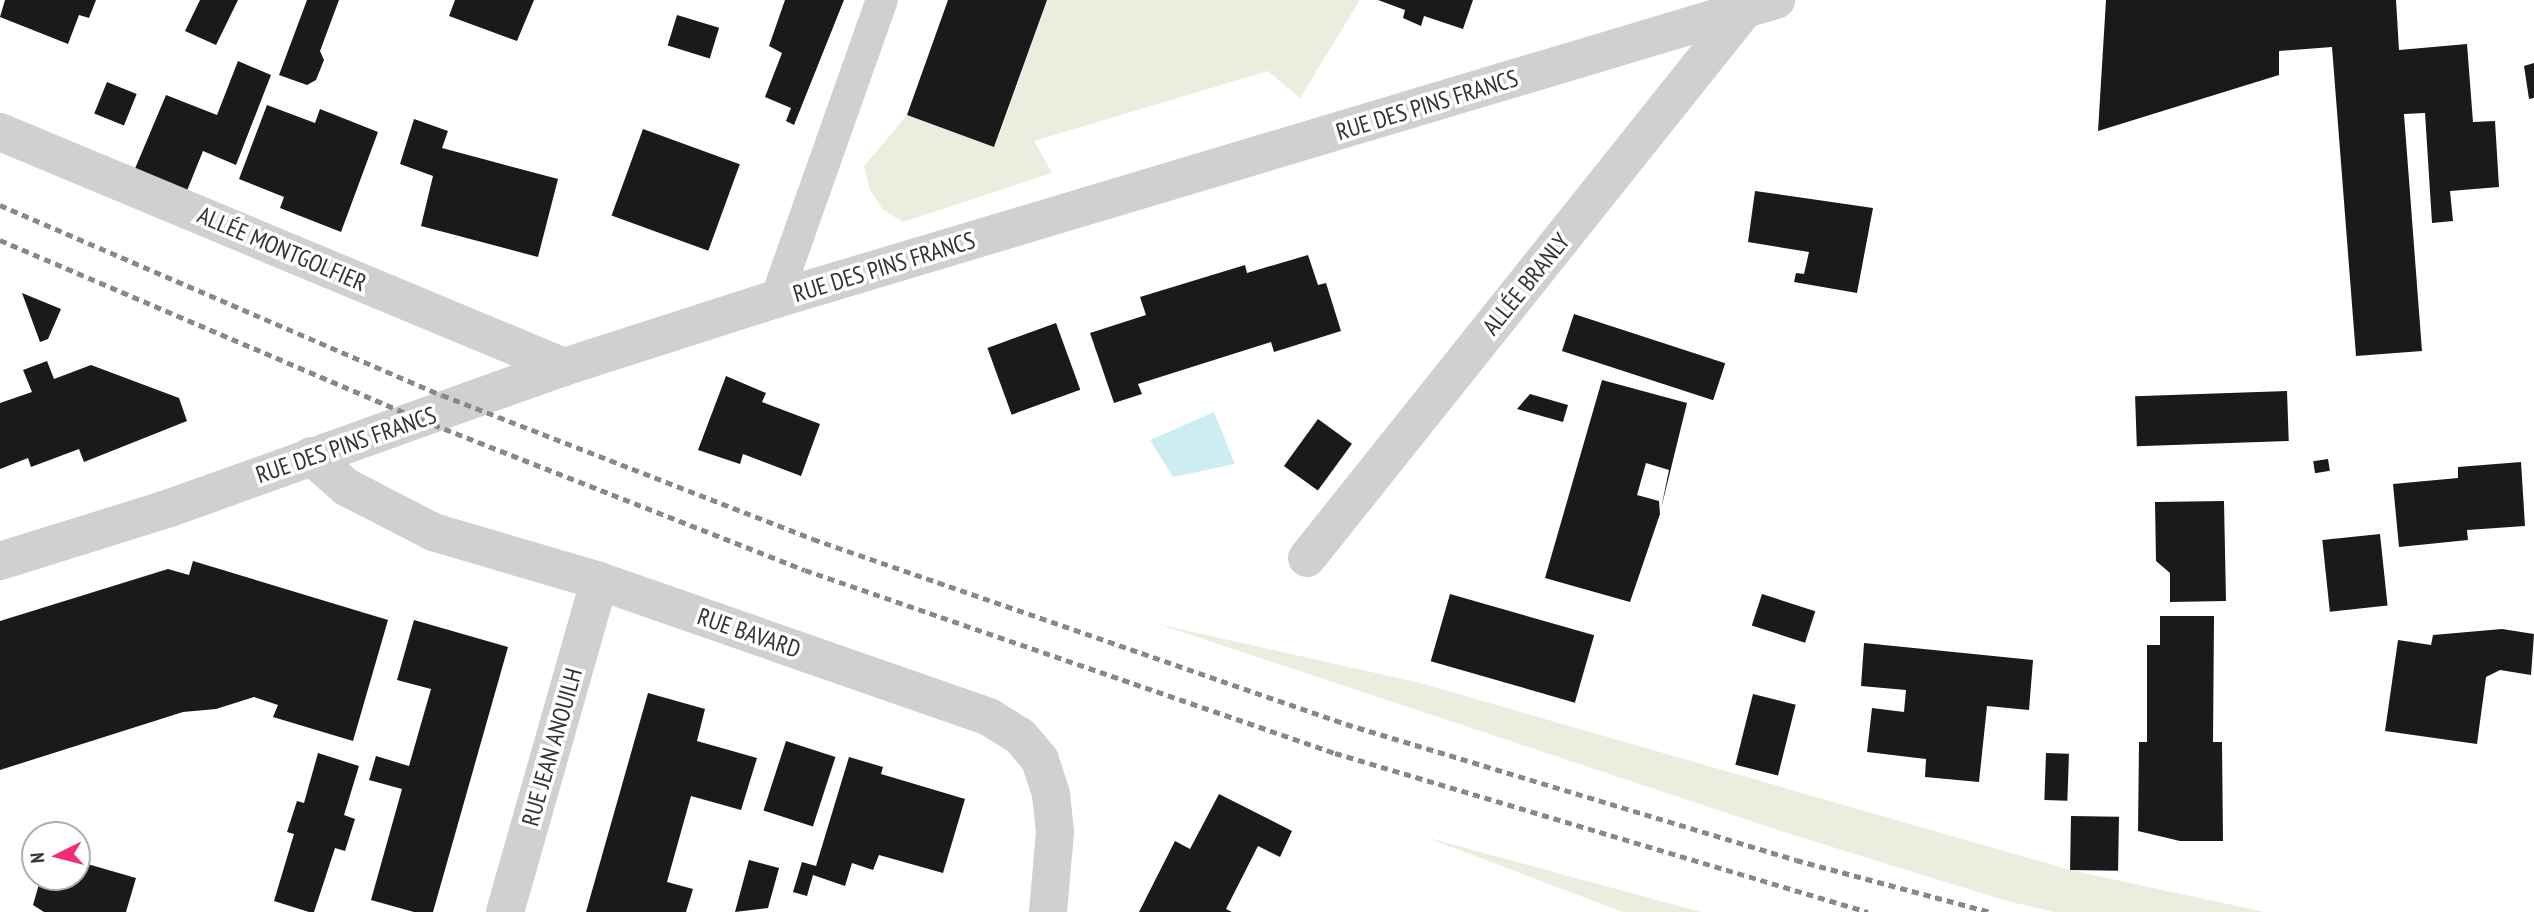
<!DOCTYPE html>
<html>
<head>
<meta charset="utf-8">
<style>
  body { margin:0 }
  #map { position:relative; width:2534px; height:912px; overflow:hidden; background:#fff; font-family:"PT Sans Narrow",sans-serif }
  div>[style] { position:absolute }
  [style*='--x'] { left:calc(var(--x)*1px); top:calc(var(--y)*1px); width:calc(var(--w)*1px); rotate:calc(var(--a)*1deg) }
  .green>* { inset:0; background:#ebeede }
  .water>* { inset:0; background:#cceef0 }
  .building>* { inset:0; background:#1a1a1a; transform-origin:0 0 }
  .lane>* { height:32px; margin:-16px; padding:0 16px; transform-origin:16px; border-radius:16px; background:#d0d0d0 }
  .street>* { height:38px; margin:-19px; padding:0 19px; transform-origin:19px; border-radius:19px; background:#d0d0d0 }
  .rail>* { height:5px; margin-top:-2.5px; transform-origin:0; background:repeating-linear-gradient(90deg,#888 0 7px,transparent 0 12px) }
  span { translate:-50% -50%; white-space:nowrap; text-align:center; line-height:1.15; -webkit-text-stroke:7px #fff; paint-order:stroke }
  .street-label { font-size:24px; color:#333 }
  .north { position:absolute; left:21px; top:821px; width:70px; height:70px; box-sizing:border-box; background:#fff; border:2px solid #adadad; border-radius:50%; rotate:264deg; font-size:19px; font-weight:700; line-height:28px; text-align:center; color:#333 }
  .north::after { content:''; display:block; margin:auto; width:24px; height:32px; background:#f42b79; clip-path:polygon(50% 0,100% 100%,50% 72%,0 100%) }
</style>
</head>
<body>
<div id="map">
  <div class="green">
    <div style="clip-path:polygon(1047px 0,1360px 0,1300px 98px,1268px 71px,1034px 141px,1052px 173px,903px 222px,883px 210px,869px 188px,864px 166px,907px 115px,995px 147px)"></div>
    <div style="clip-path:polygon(1158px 624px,1420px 683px,2070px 870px,2265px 912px,2054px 912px,2007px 901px,1790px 834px)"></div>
    <div style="clip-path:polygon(1425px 837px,1701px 912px,1623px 912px)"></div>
  </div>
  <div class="water">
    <div style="clip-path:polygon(1214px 412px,1235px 464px,1173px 477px,1150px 440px)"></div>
  </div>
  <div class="building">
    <div style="clip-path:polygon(5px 0,96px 0,89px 18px,79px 15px,68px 44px,0 17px)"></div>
    <div style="clip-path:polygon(200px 0,238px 0,216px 45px,185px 31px)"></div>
    <div style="clip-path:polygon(307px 0,339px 0,320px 51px,324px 60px,316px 80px,307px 85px,279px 75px)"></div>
    <div style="clip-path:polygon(455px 0,534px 0,517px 41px,449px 16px)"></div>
    <div style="clip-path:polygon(785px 0,844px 0,794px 125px,786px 121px,791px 108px,765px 97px,782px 53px,769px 46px)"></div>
    <div style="clip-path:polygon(948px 0,1047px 0,994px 147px,907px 115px)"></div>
    <div style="clip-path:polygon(1378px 0,1473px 0,1463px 29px,1424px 16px,1421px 26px,1403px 18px,1405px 10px)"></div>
    <div style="clip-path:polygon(2106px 0,2396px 0,2399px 50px,2467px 44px,2473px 122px,2495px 121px,2499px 187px,2450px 191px,2453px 221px,2432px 223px,2425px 113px,2404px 114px,2422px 351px,2356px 356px,2332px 47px,2279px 51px,2279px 75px,2098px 131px)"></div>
    <div style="left:677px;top:15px;width:44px;height:32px;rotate:17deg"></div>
    <div style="clip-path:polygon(238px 61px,271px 75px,236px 165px,203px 151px,186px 193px,134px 171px,166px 95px,217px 115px)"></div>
    <div style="clip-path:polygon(2534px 63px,2534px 98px,2529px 99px,2524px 66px)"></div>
    <div style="left:107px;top:82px;width:32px;height:34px;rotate:22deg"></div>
    <div style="clip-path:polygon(267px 105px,315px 123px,320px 109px,378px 132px,341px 232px,280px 208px,284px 197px,239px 179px)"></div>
    <div style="clip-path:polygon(414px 119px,448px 131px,442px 148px,558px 179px,538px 257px,421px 226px,433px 176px,400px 164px)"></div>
    <div style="left:643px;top:129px;width:103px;height:92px;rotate:20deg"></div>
    <div style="clip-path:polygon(1755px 191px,1873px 208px,1857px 293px,1794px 282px,1796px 273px,1804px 274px,1809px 252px,1748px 242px)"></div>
    <div style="clip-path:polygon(1308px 255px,1318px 285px,1326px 283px,1341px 331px,1274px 352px,1271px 342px,1138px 384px,1142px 394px,1114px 403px,1090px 333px,1146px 315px,1140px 297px,1245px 265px,1247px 273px)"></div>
    <div style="clip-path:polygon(22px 293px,61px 309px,48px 339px,40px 342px)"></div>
    <div style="left:1574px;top:314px;width:159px;height:39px;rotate:18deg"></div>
    <div style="left:1056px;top:323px;width:71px;height:73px;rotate:70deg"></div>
    <div style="clip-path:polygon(47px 361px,54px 379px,91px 365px,179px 398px,187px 421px,84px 462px,79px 449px,31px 467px,28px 458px,0 469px,0 403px,32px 392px,23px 370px)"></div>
    <div style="clip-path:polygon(726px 376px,766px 393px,762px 402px,820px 424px,801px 476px,743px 454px,740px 464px,698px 450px)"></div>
    <div style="clip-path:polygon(1602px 380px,1687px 403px,1661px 509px,1669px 470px,1646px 463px,1637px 495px,1659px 501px,1660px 514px,1630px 602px,1545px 578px)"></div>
    <div style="left:2287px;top:391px;width:50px;height:152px;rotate:88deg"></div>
    <div style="clip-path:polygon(1530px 394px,1568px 405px,1563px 422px,1517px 409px)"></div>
    <div style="left:1318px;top:419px;width:42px;height:58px;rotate:36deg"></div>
    <div style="left:2328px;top:459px;width:12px;height:15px;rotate:81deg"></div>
    <div style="clip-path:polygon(2521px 462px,2525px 526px,2467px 530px,2468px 540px,2399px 547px,2393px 484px,2458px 478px,2458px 467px)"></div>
    <div style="clip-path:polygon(2224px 501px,2226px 601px,2170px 602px,2170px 573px,2156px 561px,2155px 502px)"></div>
    <div style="left:2380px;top:534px;width:72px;height:58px;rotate:84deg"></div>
    <div style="clip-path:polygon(193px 561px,388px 620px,353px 741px,273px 717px,278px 705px,254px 697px,216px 709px,183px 712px,0 770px,0 621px,168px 569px,189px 575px)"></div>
    <div style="left:1450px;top:594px;width:150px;height:70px;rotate:16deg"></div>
    <div style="left:1762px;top:594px;width:56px;height:33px;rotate:18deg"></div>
    <div style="clip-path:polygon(2160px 616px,2214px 616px,2213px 742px,2222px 742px,2223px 841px,2180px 841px,2138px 831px,2139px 742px,2147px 742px,2147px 645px,2160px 645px)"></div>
    <div style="clip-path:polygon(414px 620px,508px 647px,433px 912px,414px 912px,371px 900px,402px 789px,369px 780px,376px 756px,409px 766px,431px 689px,397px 680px)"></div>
    <div style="clip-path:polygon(2502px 629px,2534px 634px,2531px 675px,2500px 670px,2486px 677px,2477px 744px,2385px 731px,2398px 640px,2431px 645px,2433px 635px)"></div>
    <div style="clip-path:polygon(1864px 643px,2033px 660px,2029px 710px,1987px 706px,1979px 782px,1925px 777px,1926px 759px,1867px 752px,1872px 708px,1904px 712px,1906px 690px,1861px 686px)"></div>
    <div style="clip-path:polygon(648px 693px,705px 709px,697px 741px,757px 758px,741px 810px,691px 796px,667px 882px,693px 889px,686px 912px,586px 912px)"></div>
    <div style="left:1753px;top:694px;width:44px;height:73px;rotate:14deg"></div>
    <div style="left:786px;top:741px;width:52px;height:73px;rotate:18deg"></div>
    <div style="clip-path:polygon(318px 753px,359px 766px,344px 815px,355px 819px,345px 851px,335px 848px,314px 912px,309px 912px,274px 901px,294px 834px,287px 832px,297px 801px,304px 803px)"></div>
    <div style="left:2046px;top:753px;width:23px;height:47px;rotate:2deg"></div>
    <div style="clip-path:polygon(849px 757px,883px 767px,881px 774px,965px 799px,943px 873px,879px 855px,873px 870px,852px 863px,845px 886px,813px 875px,807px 896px,793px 892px,802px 862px,816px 866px)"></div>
    <div style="clip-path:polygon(1219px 794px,1292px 831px,1280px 857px,1258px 846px,1226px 909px,1232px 912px,1139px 912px,1175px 841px,1190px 849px)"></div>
    <div style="left:2071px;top:816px;width:48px;height:54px;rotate:1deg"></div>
    <div style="clip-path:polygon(749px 860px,779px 868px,768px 908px,735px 912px)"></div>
    <div style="clip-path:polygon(77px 861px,136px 878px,126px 912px,44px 912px,33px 905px,41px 877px,77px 877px)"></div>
  </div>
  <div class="lane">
    <div style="--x:776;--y:299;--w:317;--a:-70.5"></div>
  </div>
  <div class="street">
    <div style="--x:0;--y:132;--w:611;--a:22.62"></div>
    <div style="--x:311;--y:456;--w:47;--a:41.5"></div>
    <div style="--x:346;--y:487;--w:98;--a:27.3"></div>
    <div style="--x:433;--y:532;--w:173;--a:16.4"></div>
    <div style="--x:599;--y:581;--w:413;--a:19.2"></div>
    <div style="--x:989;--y:717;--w:36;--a:32"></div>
    <div style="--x:1020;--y:736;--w:31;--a:50"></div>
    <div style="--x:1040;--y:760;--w:36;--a:72"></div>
    <div style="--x:1051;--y:794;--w:38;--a:84"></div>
    <div style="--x:1055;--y:832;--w:80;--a:95"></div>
    <div style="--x:1307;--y:558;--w:702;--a:-51.42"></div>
    <div style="--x:0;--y:561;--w:175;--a:-17.3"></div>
    <div style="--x:167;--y:509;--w:422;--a:-19.7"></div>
    <div style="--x:564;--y:367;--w:223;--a:-17.8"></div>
    <div style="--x:776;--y:299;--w:1044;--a:-16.65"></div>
    <div style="--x:505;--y:912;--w:344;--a:-74.1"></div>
  </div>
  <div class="rail">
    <div style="--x:0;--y:205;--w:481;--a:23.3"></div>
    <div style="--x:442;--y:395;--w:398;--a:21.2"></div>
    <div style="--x:813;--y:539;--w:564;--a:19.14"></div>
    <div style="--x:1346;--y:724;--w:470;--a:16.8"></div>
    <div style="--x:1796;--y:860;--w:201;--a:15"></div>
    <div style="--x:0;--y:240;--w:459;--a:23.1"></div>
    <div style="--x:422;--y:420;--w:411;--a:21.4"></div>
    <div style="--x:805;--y:570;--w:561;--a:19.05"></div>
    <div style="--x:1335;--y:753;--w:556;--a:16.61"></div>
  </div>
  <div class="street-label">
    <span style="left:1427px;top:105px;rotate:-17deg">RUE DES PINS FRANCS</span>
    <span style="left:282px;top:249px;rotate:23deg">ALLÉE MONTGOLFIER</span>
    <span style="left:884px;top:267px;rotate:-17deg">RUE DES PINS FRANCS</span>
    <span style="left:1526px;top:284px;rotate:-51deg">ALLÉE BRANLY</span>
    <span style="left:346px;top:445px;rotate:-19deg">RUE DES PINS FRANCS</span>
    <span style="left:749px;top:633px;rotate:19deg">RUE BAVARD</span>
    <span style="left:552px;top:747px;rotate:-74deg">RUE JEAN ANOUILH</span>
  </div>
  <div class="north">N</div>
</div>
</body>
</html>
